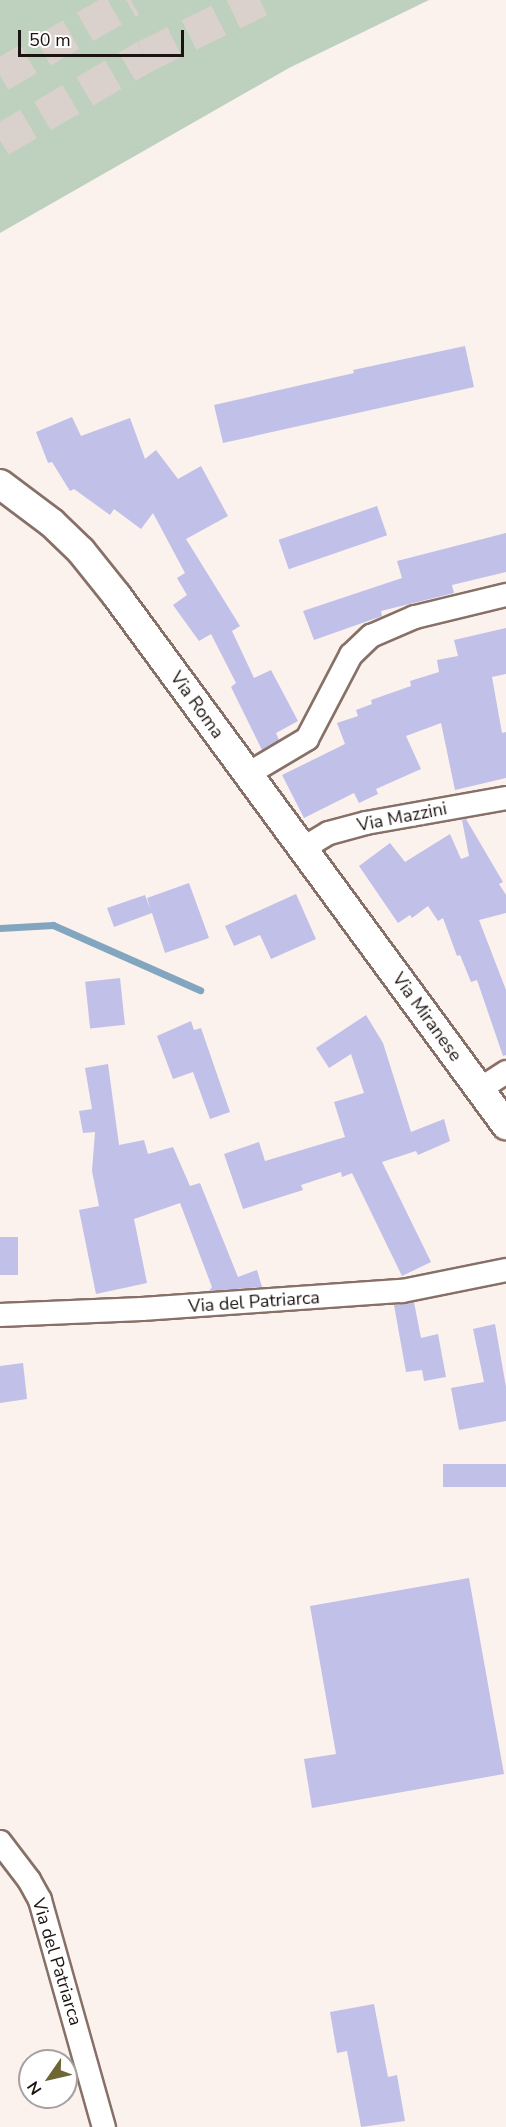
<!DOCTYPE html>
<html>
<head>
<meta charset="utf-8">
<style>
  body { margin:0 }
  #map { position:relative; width:506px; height:2127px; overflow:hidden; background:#fbf1ed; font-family:"Nunito Sans",sans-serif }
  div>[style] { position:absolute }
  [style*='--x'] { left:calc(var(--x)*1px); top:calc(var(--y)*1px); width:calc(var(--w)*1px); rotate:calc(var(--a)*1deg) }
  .green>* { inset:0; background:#bdd1be }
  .stream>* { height:7px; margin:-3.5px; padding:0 3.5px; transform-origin:3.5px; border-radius:3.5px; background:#82a6c0 }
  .building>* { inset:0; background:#c1c0e8; transform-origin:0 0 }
  .highway-tunnel>* { height:33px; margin-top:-16.5px; transform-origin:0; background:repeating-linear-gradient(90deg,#dad0cc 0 33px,transparent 0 49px) }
  .roads { filter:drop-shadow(2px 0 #877067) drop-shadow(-2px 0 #877067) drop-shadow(0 2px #877067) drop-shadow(0 -2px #877067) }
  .minor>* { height:22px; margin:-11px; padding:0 11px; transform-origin:11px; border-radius:11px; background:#fff }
  .major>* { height:28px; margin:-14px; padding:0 14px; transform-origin:14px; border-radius:14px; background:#fff }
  span { translate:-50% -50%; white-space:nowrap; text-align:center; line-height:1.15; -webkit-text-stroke:4.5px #fff; paint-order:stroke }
  .street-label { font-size:18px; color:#1c1410 }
  .north { position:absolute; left:18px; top:2049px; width:60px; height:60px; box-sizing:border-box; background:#fff; border:2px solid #a4a19f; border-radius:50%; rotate:236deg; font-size:16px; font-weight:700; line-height:24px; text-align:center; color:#1c1410 }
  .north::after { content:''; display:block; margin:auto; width:21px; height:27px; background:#6f6733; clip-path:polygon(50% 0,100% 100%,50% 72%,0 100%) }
  .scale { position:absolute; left:18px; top:30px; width:166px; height:27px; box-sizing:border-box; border:3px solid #1c1410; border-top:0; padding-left:8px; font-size:18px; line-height:21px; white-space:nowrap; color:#1c1410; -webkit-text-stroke:4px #fff; paint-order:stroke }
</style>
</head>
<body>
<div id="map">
  <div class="green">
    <div style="clip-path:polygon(0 0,429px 0,289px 68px,0 233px)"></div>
  </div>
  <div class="stream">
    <div style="--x:0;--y:928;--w:53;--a:-3.2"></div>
    <div style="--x:53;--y:925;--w:161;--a:23.9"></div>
  </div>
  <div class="building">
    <div style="clip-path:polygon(465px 346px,474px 387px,223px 443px,214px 405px,354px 373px,353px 370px)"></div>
    <div style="clip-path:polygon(72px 417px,81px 436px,130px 418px,145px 459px,156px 450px,178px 479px,201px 466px,228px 516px,186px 539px,240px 626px,232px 631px,254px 678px,271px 670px,298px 721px,276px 733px,279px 740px,262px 750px,231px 687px,236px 683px,211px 634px,199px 641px,173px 605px,187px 595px,177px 578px,185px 573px,153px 513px,141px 529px,114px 509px,110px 515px,74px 489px,70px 491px,52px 462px,48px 463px,36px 432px)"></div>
    <div style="left:377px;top:506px;width:31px;height:104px;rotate:71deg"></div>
    <div style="clip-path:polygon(506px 533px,506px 572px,452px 585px,454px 593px,381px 611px,382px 616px,314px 640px,303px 611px,402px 578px,397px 561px)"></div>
    <div style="clip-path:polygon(506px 628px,506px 674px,492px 677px,502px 733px,506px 732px,506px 778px,455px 790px,441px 723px,406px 736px,421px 769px,376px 789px,378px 794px,359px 803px,354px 793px,304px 818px,282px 775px,345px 744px,337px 723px,358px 716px,356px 710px,372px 704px,371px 700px,411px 686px,410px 681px,439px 672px,437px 660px,458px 656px,454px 640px)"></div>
    <div style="clip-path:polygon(466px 819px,503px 882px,499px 884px,506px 895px,506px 913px,479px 920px,506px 990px,506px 1055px,503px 1056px,477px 980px,471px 982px,460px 955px,457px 956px,443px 918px,438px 921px,428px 906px,412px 918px,410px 915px,398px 923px,359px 866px,390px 843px,405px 862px,450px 834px,461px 859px,469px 856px,462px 820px)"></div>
    <div style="clip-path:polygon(189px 883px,209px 938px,165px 953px,152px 913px,114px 927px,107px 908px,145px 895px,151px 911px,147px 898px)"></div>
    <div style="clip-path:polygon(296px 894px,316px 939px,271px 959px,260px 935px,234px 946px,225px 926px)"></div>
    <div style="left:120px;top:978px;width:47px;height:35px;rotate:84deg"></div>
    <div style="clip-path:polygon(366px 1015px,383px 1043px,411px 1132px,444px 1119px,450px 1141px,418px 1155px,416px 1151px,382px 1162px,431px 1262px,402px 1276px,352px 1173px,342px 1177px,341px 1172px,301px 1185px,303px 1190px,243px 1209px,224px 1154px,259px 1142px,265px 1161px,345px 1137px,334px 1102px,364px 1093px,351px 1054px,329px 1068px,316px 1048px)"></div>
    <div style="clip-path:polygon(191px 1021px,194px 1030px,201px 1028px,230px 1112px,210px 1119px,193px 1072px,173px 1079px,157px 1036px)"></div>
    <div style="clip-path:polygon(108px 1064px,119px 1145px,144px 1140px,148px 1154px,173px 1147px,190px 1186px,200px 1183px,238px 1277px,257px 1270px,262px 1287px,209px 1291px,212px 1287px,180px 1203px,134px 1219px,147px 1283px,96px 1294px,79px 1210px,99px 1206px,92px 1171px,95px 1132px,83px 1133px,79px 1111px,92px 1109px,85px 1068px)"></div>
    <div style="left:18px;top:1237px;width:38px;height:18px;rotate:90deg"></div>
    <div style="clip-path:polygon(414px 1302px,421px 1338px,438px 1334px,446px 1377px,424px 1381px,422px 1370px,406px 1372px,394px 1305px)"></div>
    <div style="clip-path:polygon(495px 1324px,506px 1387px,506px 1421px,459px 1430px,451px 1388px,484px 1382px,473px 1329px)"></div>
    <div style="clip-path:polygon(23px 1363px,27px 1399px,0 1403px,0 1366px)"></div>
    <div style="left:506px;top:1464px;width:23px;height:63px;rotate:90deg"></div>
    <div style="clip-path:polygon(469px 1578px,504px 1774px,312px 1808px,304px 1759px,336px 1754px,310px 1606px)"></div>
    <div style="clip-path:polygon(374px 2004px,388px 2077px,397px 2075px,405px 2121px,361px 2127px,347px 2051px,337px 2053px,330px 2012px)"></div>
  </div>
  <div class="highway-tunnel">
    <div style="--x:0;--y:75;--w:151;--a:-29.8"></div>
    <div style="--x:0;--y:140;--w:168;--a:-30.1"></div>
    <div style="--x:145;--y:56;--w:128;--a:-26"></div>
  </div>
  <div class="roads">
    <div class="minor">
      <div style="--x:248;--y:774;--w:69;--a:-30.7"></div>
      <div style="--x:307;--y:739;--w:95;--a:-62.4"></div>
      <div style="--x:351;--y:655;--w:28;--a:-44"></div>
      <div style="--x:371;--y:636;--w:48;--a:-23.4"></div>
      <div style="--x:415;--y:617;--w:94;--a:-13.6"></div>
      <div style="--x:302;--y:849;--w:31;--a:-31"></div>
      <div style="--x:329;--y:833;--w:38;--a:-15"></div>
      <div style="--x:366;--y:823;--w:142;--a:-10.1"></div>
      <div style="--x:480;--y:1089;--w:31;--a:-33"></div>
      <div style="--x:0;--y:1315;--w:142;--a:-2.4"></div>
      <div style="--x:142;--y:1309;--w:261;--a:-4"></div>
      <div style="--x:402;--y:1291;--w:106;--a:-11.4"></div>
      <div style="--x:0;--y:1842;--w:48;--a:52.7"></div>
      <div style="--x:29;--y:1880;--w:23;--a:61"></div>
      <div style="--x:40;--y:1900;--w:236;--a:74.3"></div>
    </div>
    <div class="major">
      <div style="--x:0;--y:484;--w:65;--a:36.9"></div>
      <div style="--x:52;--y:523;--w:40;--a:44"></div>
      <div style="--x:81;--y:551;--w:58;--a:51.3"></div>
      <div style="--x:117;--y:596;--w:657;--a:53.67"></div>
    </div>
  </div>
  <div class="street-label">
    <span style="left:197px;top:705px;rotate:54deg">Via Roma</span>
    <span style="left:402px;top:817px;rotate:-11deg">Via Mazzini</span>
    <span style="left:427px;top:1017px;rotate:54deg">Via Miranese</span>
    <span style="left:254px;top:1302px;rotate:-4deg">Via del Patriarca</span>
    <span style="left:57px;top:1962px;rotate:73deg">Via del Patriarca</span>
  </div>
  <div class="north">N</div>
  <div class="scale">50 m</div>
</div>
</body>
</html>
